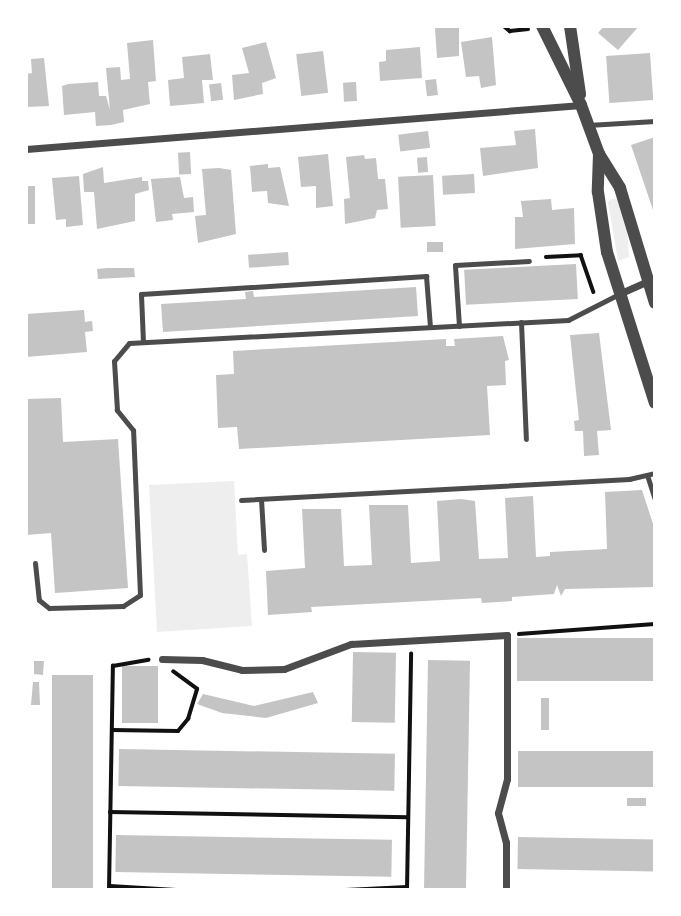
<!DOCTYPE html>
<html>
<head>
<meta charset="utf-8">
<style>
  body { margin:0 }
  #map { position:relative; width:681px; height:916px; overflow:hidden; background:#fff; font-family:"Public Sans",sans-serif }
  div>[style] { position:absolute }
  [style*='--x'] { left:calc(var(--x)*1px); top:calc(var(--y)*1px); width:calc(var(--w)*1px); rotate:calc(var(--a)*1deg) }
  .green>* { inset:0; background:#eee }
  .building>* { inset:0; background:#c4c4c4; transform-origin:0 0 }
  .path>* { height:3.5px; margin:-1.75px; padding:0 1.75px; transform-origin:1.75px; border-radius:1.75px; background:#111 }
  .service>* { height:5px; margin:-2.5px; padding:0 2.5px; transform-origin:2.5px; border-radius:2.5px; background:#4c4c4c }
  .minor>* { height:7px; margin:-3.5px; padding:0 3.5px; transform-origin:3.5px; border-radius:3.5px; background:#4c4c4c }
  .tertiary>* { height:12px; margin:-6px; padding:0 6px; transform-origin:6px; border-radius:6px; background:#4c4c4c }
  span { translate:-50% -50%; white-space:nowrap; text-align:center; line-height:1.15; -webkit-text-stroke:5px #fff; paint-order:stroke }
  .frame { position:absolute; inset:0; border:28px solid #fff; pointer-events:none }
</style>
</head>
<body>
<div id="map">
  <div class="green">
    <div style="clip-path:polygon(612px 199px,618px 199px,627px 228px,629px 257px,618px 261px,608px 202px)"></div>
    <div style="clip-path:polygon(234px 481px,238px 555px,247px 554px,252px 626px,157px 632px,149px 485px)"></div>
  </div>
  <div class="building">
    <div style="clip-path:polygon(604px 26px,639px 26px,618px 50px,598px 33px)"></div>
    <div style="clip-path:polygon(435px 28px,459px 28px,459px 56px,437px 58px)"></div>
    <div style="clip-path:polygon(492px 37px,496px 85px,481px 88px,479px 76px,466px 77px,461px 42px)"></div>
    <div style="clip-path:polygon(153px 40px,156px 81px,148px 82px,150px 104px,123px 110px,124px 122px,111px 125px,96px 126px,95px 112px,64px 115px,62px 86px,68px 84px,98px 82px,99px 96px,106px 96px,110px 110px,106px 68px,120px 67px,121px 80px,130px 79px,127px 43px)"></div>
    <div style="clip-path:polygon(266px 42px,276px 78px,262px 83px,263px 94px,234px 100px,232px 75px,249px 73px,242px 48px)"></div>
    <div style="clip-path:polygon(420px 47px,422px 78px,380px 81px,379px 62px,386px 61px,386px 50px)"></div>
    <div style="left:323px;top:51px;width:42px;height:27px;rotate:83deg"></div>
    <div style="left:650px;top:53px;width:47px;height:44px;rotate:86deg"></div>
    <div style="clip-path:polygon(210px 54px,213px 80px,202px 80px,204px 103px,170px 106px,168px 80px,184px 78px,182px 57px)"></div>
    <div style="clip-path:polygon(44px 58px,49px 106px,26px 107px,26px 74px,32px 73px,31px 59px)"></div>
    <div style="left:436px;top:79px;width:16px;height:11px;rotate:83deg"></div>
    <div style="left:356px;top:82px;width:19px;height:13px;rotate:87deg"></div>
    <div style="left:221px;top:83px;width:17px;height:12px;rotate:83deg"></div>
    <div style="clip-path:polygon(535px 129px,538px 168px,483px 176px,480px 148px,516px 145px,514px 131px)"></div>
    <div style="left:428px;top:131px;width:17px;height:30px;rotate:83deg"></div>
    <div style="clip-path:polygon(655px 137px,655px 213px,654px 213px,631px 145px)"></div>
    <div style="left:190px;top:152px;width:22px;height:12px;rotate:87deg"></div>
    <div style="clip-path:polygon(328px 154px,333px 206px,316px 208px,316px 186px,301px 187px,298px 157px)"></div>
    <div style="clip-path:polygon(364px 155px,365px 159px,376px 158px,378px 179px,385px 179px,388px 209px,377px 210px,375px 218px,345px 224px,344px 199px,350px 198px,346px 157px)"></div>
    <div style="left:427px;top:157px;width:15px;height:10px;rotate:86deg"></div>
    <div style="clip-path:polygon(268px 164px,268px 168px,280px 167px,289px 206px,268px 203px,267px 191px,252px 192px,250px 166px)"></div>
    <div style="clip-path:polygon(103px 167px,104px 183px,142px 177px,142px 181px,148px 181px,149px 190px,135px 194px,135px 221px,97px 229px,94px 192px,84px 192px,83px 174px)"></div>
    <div style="clip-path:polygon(219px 168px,231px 170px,236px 234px,198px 243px,195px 216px,206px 215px,202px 169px)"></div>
    <div style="left:474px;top:174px;width:19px;height:32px;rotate:87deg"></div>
    <div style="left:433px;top:175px;width:51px;height:35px;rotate:87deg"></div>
    <div style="clip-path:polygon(79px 176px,83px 225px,66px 227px,66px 219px,56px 220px,52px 178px)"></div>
    <div style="clip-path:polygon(180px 177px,184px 198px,193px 197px,194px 212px,172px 214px,173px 220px,156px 222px,151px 179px)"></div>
    <div style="left:26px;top:186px;width:9px;height:38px"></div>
    <div style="clip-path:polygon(551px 199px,552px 210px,574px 208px,575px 244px,515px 249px,515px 217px,523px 217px,521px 201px)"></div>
    <div style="left:443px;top:242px;width:10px;height:16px;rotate:90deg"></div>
    <div style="left:288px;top:252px;width:13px;height:40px;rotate:86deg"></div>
    <div style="left:576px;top:264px;width:35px;height:112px;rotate:87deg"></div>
    <div style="clip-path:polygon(107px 268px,134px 268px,135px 277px,98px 279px,97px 269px)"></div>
    <div style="clip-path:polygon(416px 287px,418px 316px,163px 332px,161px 304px,246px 299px,245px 292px,253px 291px,254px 297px)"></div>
    <div style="clip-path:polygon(84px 310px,85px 322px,92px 321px,93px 331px,85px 332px,87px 352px,26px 357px,26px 314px)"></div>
    <div style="clip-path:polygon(599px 333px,611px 430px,597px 431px,599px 455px,584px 456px,583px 431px,575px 431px,574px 421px,579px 420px,570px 335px)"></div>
    <div style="clip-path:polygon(503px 336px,509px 360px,505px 361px,506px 385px,487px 386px,490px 435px,239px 449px,237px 427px,218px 428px,216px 375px,234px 374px,233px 351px,446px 339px,446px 346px,455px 346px,454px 339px)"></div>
    <div style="clip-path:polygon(61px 398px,63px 442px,118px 439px,128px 588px,55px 593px,51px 533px,26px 535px,26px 399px)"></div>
    <div style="clip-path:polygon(642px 490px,655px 530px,655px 587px,565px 589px,561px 596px,557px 585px,554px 594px,512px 597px,512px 601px,482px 603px,481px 598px,311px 607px,312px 612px,268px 615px,266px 571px,305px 568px,302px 509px,341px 509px,344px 566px,372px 565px,369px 505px,408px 505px,411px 563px,440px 561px,437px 501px,461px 499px,475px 501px,479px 559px,508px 558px,505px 498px,533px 496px,536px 557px,550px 556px,550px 552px,607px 549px,605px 492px)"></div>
    <div style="left:517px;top:638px;width:138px;height:43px"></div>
    <div style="left:353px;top:652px;width:43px;height:70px;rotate:1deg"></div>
    <div style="left:428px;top:660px;width:42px;height:230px;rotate:1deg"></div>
    <div style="clip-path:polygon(34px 661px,44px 661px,43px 675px,34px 674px)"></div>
    <div style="left:122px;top:666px;width:36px;height:57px"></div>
    <div style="left:52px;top:675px;width:41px;height:215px"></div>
    <div style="clip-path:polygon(33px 682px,39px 682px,40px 705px,31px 705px)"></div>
    <div style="clip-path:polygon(313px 692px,318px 703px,266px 718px,222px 713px,197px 704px,203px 694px,254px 706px)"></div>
    <div style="left:541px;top:698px;width:8px;height:32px"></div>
    <div style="left:119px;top:749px;width:276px;height:37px;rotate:1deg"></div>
    <div style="left:518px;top:751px;width:137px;height:36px"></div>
    <div style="left:627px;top:798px;width:19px;height:8px"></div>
    <div style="left:116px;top:835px;width:276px;height:37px;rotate:1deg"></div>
    <div style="left:518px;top:837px;width:137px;height:32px;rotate:1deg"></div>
  </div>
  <div class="path">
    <div style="--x:504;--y:26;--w:8;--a:40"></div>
    <div style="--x:510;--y:31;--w:18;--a:-6"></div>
    <div style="--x:546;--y:257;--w:35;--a:-3"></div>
    <div style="--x:581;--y:255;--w:39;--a:71"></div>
    <div style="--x:519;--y:634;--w:136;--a:-4.2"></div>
    <div style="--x:112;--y:730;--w:66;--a:0.9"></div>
    <div style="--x:178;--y:731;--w:16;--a:-50"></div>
    <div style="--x:188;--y:719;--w:31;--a:-73"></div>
    <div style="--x:197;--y:689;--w:29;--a:-144"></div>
    <div style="--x:110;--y:812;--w:298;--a:1"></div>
    <div style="--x:110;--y:886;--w:66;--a:3.5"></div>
    <div style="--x:109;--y:890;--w:224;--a:-89"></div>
    <div style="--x:113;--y:666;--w:36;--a:-10"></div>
    <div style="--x:346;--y:890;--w:61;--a:-2.8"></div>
    <div style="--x:407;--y:890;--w:236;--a:-89"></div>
  </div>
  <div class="service">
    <div style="--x:588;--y:125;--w:67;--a:-3.4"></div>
    <div style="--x:521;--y:322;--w:117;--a:87.6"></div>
    <div style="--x:459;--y:326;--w:61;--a:-93.8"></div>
    <div style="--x:455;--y:265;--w:74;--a:-3.1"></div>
    <div style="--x:143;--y:342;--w:48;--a:-92.4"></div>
    <div style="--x:141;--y:294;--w:286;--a:-3.6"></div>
    <div style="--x:426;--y:276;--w:51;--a:85.5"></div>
    <div style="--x:647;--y:475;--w:26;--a:72"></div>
    <div style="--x:261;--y:499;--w:51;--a:86.6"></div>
    <div style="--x:241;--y:500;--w:389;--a:-3.1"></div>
    <div style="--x:629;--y:479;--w:27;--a:-13"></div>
    <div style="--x:35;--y:563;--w:37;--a:84"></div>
    <div style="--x:39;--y:600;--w:13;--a:39"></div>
    <div style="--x:49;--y:608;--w:74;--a:-1.5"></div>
    <div style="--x:123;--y:606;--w:20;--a:-33"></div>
    <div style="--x:140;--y:595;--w:165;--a:-92.4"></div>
    <div style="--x:133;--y:430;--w:26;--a:-129"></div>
    <div style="--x:117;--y:410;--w:49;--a:-93.5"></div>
    <div style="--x:114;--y:361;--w:23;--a:-50"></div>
    <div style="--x:129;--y:343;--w:440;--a:-3"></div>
    <div style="--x:568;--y:320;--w:59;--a:-27"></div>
  </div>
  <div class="minor">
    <div style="--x:26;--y:149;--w:557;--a:-4.53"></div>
    <div style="--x:621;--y:293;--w:37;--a:-24"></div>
    <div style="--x:162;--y:659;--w:40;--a:1.4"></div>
    <div style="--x:202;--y:660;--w:41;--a:14"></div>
    <div style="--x:242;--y:670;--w:42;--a:-1.4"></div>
    <div style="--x:284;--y:669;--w:72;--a:-20.5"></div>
    <div style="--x:351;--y:644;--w:156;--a:-3.3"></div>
    <div style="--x:507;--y:635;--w:144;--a:90"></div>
    <div style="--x:507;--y:779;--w:35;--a:105"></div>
    <div style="--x:498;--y:813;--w:30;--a:75"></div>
    <div style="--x:506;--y:842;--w:48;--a:90"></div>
  </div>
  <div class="tertiary">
    <div style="--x:542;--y:26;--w:88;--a:63.7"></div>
    <div style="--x:581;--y:105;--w:52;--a:69.8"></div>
    <div style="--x:599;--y:154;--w:40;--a:58"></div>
    <div style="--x:620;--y:188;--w:120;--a:73.1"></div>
    <div style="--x:570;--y:26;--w:69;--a:81.6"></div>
    <div style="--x:599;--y:154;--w:38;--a:92"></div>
    <div style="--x:598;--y:192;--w:61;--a:81.5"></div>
    <div style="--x:607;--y:252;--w:158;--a:72.4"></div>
  </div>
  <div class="frame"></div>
</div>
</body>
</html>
